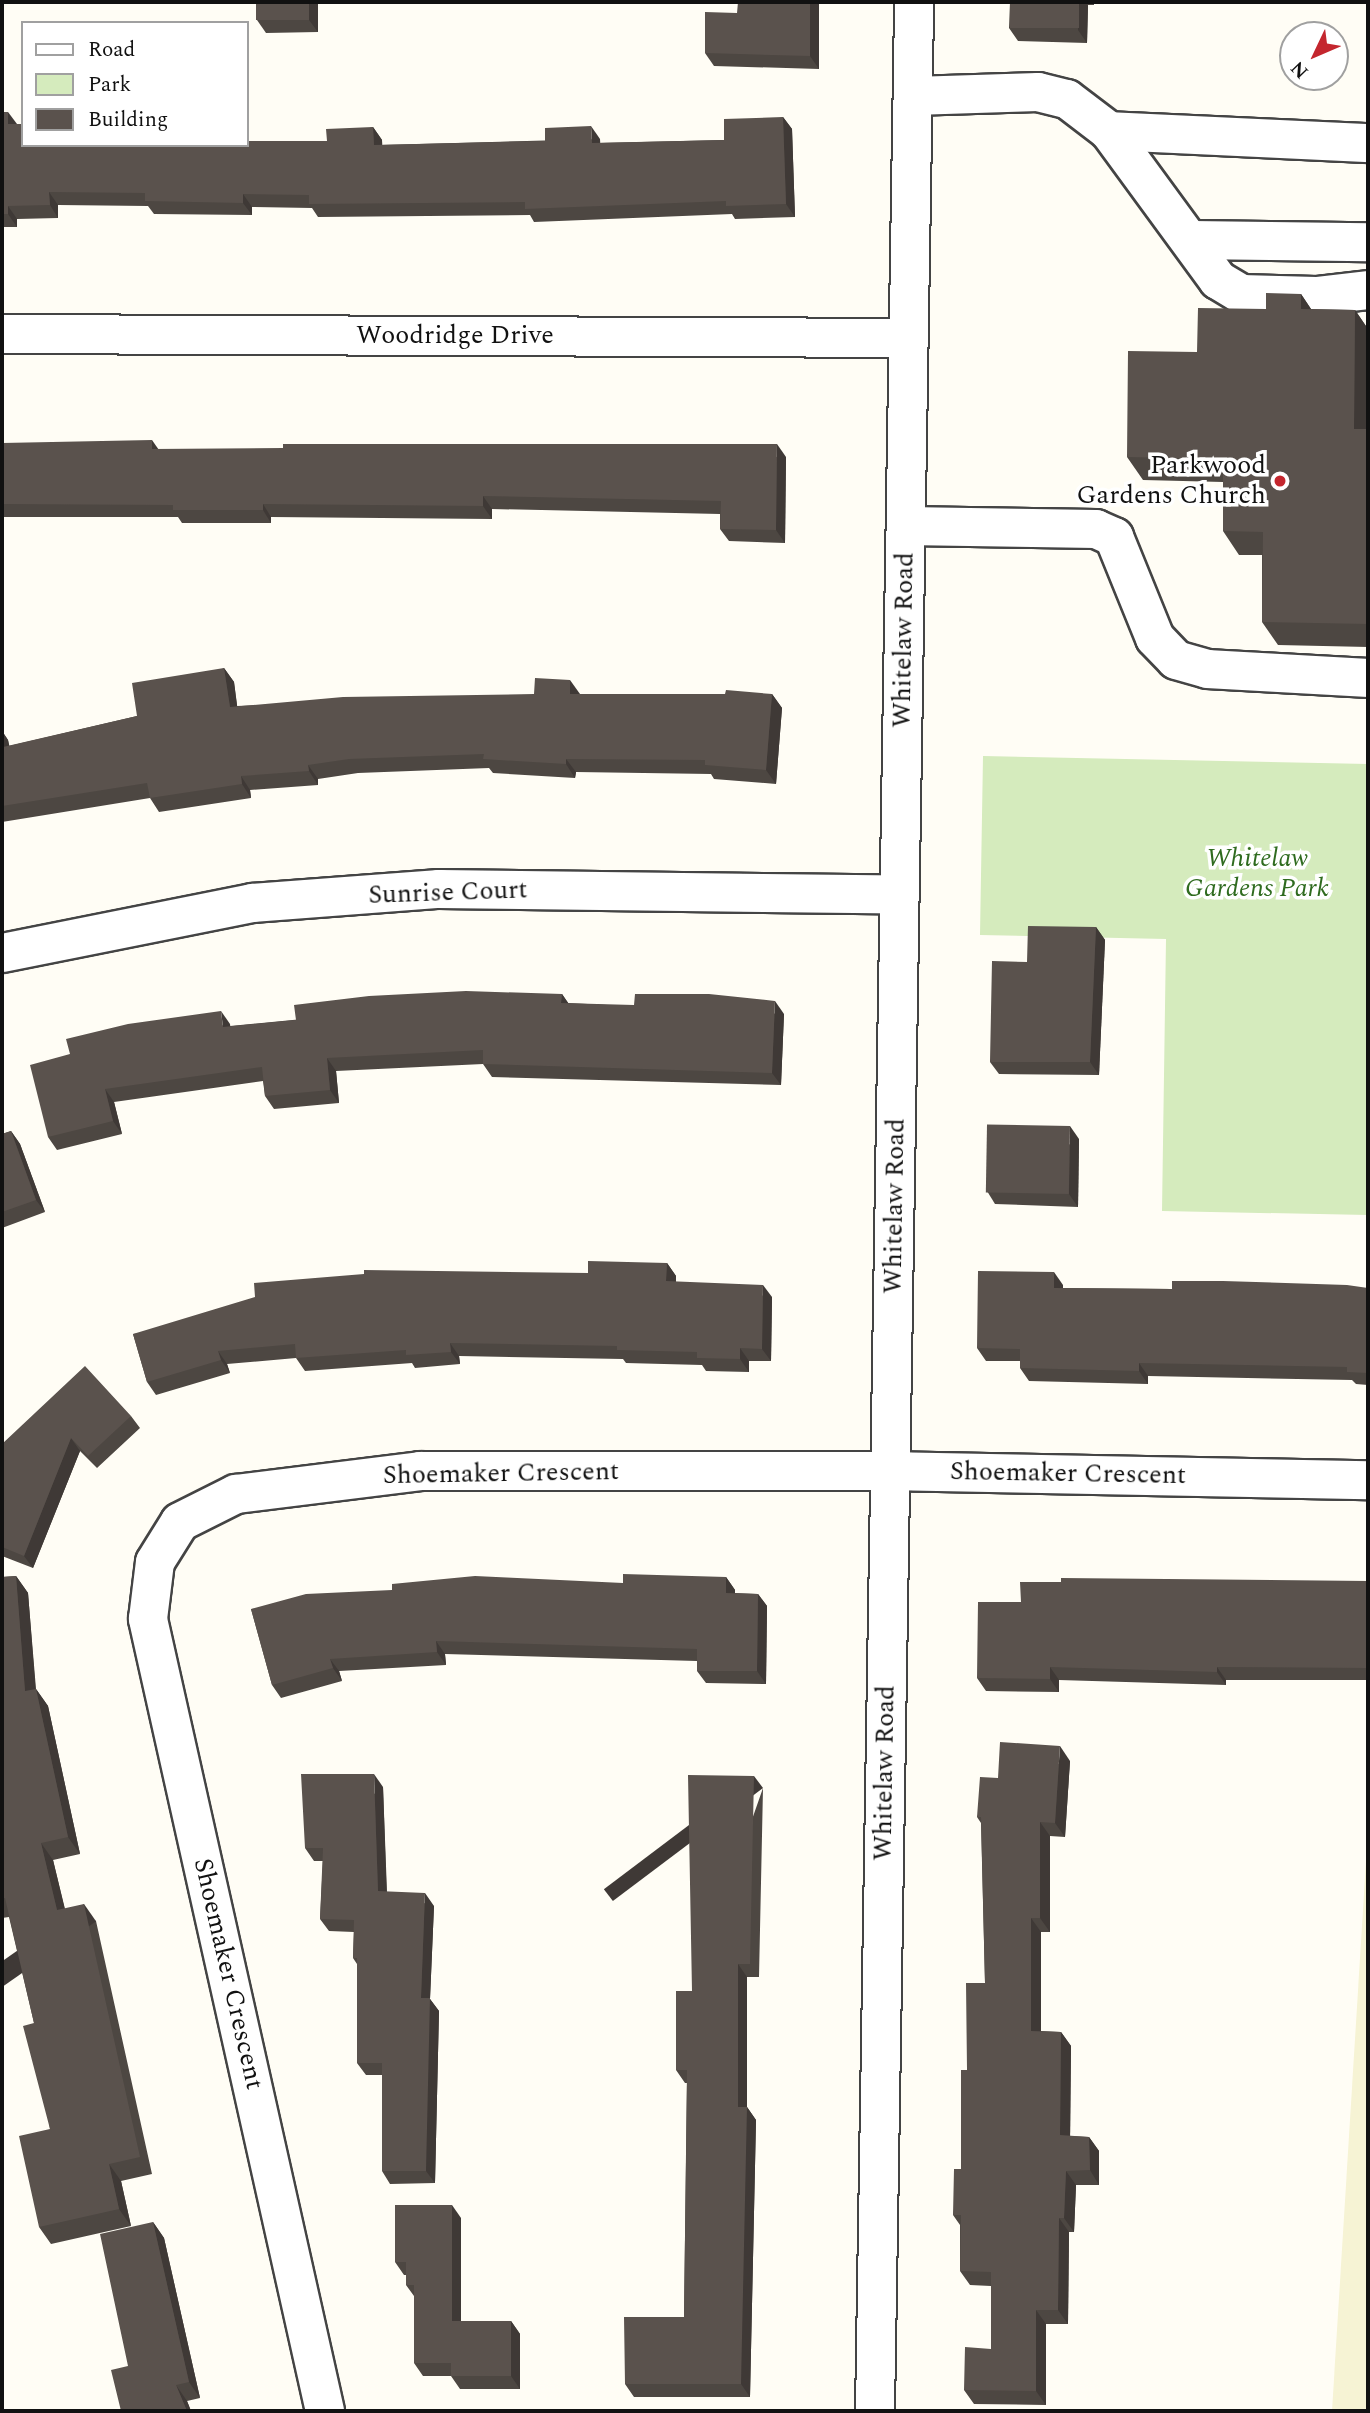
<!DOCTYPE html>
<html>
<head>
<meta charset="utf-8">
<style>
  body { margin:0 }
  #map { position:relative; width:1370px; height:2413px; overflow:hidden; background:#fffdf5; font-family:Spectral,serif }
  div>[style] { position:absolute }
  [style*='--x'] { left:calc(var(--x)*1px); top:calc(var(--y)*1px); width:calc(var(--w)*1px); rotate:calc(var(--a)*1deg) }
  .farmland>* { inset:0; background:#f6f3d4 }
  .green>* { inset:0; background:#d5ebbd }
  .roads { filter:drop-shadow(2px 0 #444) drop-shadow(-2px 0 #444) drop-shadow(0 2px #444) drop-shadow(0 -2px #444) }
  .minor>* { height:38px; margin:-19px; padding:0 19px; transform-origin:19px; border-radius:19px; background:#fff }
  .wall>* { inset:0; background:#4d4742 }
  .shaded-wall>* { inset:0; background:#3f3936; transform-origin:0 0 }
  .building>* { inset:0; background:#5a524d; transform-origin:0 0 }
  .dots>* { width:19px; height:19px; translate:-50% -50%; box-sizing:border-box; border:4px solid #fff; border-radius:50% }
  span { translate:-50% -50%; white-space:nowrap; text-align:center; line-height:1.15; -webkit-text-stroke:7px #fff; paint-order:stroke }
  .street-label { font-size:26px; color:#111 }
  .poi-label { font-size:26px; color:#111 }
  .right { translate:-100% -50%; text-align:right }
  .park-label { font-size:26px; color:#2f6b1f; font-style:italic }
  .frame { position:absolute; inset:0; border:4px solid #111; pointer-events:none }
  .legend { position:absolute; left:21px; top:21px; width:228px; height:126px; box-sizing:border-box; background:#fff; border:2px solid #a0a0a0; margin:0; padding:9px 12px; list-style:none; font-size:21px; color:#111 }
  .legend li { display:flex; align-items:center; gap:14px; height:35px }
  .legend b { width:35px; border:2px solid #a0a0a0 }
  .north { position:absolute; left:1279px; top:21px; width:70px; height:70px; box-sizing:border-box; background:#fff; border:2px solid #a0a0a0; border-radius:50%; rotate:226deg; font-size:19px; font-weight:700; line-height:28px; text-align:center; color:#111 }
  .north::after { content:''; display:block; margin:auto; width:24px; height:32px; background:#c4262e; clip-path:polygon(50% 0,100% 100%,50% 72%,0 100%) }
</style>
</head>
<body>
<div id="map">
  <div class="farmland">
    <div style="clip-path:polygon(1368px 1844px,1368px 2411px,1332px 2411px,1367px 1845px)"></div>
  </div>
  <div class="green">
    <div style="clip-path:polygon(983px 756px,1368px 764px,1368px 1215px,1162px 1211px,1166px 939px,980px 935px)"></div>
  </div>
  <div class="roads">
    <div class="minor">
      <div style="--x:913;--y:96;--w:125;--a:-1.8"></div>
      <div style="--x:1038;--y:92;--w:30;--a:14"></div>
      <div style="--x:1067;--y:99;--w:53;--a:37.3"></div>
      <div style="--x:1109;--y:131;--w:185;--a:53.8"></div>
      <div style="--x:1218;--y:280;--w:27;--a:31"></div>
      <div style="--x:1241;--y:294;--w:75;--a:1.5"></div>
      <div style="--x:1316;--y:296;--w:52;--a:-6.6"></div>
      <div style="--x:1109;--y:131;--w:259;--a:2.7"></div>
      <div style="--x:1192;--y:240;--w:176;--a:0.7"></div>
      <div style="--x:2;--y:334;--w:907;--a:0.25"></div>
      <div style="--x:906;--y:526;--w:190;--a:0.9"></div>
      <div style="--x:1096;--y:529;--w:20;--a:24"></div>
      <div style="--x:1114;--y:537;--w:109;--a:67.9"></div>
      <div style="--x:1155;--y:638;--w:30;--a:46"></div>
      <div style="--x:1176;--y:660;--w:33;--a:16"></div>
      <div style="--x:1208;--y:669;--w:160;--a:3.2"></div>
      <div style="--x:2;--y:953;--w:255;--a:-11.3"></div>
      <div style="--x:252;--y:903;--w:188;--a:-4.3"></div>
      <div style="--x:439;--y:889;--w:460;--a:0.7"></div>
      <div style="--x:325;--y:2411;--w:812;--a:-102.6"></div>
      <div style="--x:148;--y:1619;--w:57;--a:-83"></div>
      <div style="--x:155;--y:1562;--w:47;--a:-58"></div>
      <div style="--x:180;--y:1522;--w:63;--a:-26.6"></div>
      <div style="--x:236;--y:1494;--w:185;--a:-7.1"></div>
      <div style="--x:420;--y:1471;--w:470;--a:0"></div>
      <div style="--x:890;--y:1471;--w:478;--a:1.1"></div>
      <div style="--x:875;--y:2411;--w:2409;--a:-89.07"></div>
    </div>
  </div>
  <div class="wall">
    <div style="clip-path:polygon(318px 2px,318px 32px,266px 33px,257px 20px)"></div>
    <div style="clip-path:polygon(819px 2px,819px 69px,714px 66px,705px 53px,737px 13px)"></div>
    <div style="clip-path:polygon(1010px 2px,1094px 2px,1094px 5px,1088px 5px,1087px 43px,1018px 41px,1009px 28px)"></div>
    <div style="clip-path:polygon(2px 112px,23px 145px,327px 141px,373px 127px,382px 140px,382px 145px,600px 139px,600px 143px,724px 140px,783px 117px,792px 129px,795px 217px,735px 219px,732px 214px,534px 222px,530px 215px,318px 217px,312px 208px,252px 207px,252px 215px,154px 214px,148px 206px,58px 205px,58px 218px,17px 219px,17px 227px,2px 227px)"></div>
    <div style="clip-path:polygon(1301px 294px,1311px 309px,1355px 310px,1368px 329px,1368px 647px,1278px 645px,1262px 622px,1262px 555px,1239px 555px,1223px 531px,1223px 482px,1143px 480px,1127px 457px,1197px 352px,1266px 309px)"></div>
    <div style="clip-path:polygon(2px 443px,157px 449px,786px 457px,785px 543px,729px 541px,720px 529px,720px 514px,492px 509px,492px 519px,271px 517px,271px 523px,182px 523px,178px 517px,2px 517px)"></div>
    <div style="clip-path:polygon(224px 668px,234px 682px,237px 706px,580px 694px,772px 694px,782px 708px,776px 784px,714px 779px,711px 774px,576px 772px,575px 778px,493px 773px,489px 768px,358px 773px,318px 779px,318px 785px,250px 790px,251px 798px,159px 812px,150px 798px,2px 822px,2px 731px,8px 740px,9px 746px,137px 716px)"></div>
    <div style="clip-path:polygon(1096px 927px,1105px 940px,1099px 1075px,999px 1074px,990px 1062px,1027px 962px)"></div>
    <div style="clip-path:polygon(562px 994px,568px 1003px,784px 1014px,781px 1085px,492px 1077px,483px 1064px,336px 1071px,339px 1103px,274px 1109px,265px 1096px,263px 1081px,114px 1102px,122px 1134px,57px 1150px,48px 1137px,70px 1054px,230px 1024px,230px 1026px)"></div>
    <div style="clip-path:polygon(11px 1131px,20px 1144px,45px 1212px,2px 1228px,2px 1134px)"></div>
    <div style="clip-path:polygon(1079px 1139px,1078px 1207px,995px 1204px,987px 1191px)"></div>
    <div style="clip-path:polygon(667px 1263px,676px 1276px,676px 1282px,772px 1297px,771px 1361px,749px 1361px,749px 1372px,706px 1371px,702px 1365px,626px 1363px,623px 1359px,459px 1356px,460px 1364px,415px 1368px,412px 1363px,305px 1371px,296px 1358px,227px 1364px,230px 1373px,156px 1395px,147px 1382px,133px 1334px,588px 1273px)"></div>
    <div style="clip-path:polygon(1063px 1285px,1063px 1288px,1172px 1289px,1368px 1288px,1368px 1385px,1356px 1384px,1352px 1380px,1148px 1376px,1148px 1384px,1029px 1381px,1020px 1368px,1020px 1361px,986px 1361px,977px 1348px)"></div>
    <div style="clip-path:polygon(131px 1416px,140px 1428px,97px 1468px,80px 1451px,33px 1568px,2px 1556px,2px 1444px)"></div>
    <div style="clip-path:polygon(16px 1576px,28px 1593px,36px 1689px,48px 1706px,80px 1854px,53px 1860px,65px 1909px,96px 1921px,152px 2174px,121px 2181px,131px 2226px,51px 2244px,39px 2227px,50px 2129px,34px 2023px,9px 1917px,2px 1918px,2px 1577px)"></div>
    <div style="clip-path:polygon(726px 1577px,735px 1590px,735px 1593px,758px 1594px,767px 1606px,766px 1684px,706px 1683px,697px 1671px,697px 1661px,445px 1654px,446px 1665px,339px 1671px,342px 1681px,281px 1698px,272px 1685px,251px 1609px,623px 1583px)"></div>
    <div style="clip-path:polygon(1368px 1581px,1368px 1680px,1226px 1680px,1226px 1685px,1059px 1680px,1059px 1692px,986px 1691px,977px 1678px,1021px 1602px)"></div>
    <div style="clip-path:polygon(1070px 1761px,1065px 1837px,1050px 1836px,1050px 1932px,1041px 1932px,1041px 2031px,1061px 2032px,1071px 2046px,1070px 2136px,1089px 2137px,1099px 2151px,1099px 2185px,1076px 2185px,1074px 2232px,1069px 2232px,1068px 2324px,1046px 2324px,1046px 2405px,974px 2404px,964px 2390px,991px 2349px,991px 2286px,970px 2285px,960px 2271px,960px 2225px,953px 2215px,961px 2169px,967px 2070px,985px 1983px,981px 1823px,977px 1817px,998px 1778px)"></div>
    <div style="clip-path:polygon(383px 1787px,387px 1892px,434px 1906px,430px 1999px,439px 2011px,435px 2183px,390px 2184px,382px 2171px,382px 2075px,366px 2075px,357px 2063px,357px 1964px,353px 1958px,354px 1932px,329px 1931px,320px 1919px,323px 1861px,314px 1861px,305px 1848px)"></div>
    <div style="clip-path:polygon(763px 1788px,759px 1977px,747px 1977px,747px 2107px,756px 2120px,750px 2397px,634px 2397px,625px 2384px,684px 2317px,687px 2083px,685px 2083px,676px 2070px,692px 1991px)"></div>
    <div style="clip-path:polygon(461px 2218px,461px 2321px,511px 2321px,520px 2334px,520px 2389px,460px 2389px,451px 2376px,423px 2376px,414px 2363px,414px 2296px,406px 2285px,406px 2275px,404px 2275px,395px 2262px)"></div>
    <div style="clip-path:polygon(153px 2222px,164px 2238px,200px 2398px,187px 2401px,191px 2411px,121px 2411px)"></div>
  </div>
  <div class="shaded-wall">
    <div style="clip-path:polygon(309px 2px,318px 2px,318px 32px,309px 20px)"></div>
    <div style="clip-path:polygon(810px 2px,819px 2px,819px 69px,810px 56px)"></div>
    <div style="clip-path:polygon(1079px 2px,1085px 2px,1088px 5px,1087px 43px,1078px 30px)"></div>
    <div style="clip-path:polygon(8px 112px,17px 124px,8px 124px)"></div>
    <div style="clip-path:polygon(783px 117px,792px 129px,795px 217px,786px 204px)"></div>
    <div style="clip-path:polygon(591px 126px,600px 139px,601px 156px,592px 143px)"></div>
    <div style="clip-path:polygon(373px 127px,382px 140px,383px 158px,374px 145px)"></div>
    <div style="clip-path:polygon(49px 192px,58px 205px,58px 218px,50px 205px)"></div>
    <div style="clip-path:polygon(243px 194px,252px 207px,252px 215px,243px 203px)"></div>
    <div style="clip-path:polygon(8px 206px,17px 219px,17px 227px,8px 214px)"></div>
    <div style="clip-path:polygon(1301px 294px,1317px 318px,1301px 309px)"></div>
    <div style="clip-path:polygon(1355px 310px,1368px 329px,1368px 453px,1354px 429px)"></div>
    <div style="clip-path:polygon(152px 440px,161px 453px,152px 449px)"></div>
    <div style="clip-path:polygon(777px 444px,786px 457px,785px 543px,776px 530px)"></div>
    <div style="clip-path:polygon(483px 496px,492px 509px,492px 519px,483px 506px)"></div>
    <div style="clip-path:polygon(263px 504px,271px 517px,271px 523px,263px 510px)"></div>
    <div style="clip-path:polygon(224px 668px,234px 682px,239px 720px,230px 707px)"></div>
    <div style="clip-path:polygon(570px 680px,580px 694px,570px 694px)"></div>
    <div style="clip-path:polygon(772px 694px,782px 708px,776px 784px,766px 770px)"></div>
    <div style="clip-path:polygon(2px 731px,8px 740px,13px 761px,3px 747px)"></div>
    <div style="clip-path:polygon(566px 759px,576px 772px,575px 778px,566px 764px)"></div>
    <div style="clip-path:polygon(308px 765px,318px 779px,318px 785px,309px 771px)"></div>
    <div style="clip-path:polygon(241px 776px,250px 790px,251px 798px,242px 784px)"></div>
    <div style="clip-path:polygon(1096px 927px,1105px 940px,1099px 1075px,1090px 1062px)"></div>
    <div style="clip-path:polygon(562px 994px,571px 1007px,561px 1003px)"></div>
    <div style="clip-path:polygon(775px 1001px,784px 1014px,781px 1085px,772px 1073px)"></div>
    <div style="clip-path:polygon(221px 1011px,230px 1024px,232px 1039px,223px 1027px)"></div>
    <div style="clip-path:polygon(327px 1058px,336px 1071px,339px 1103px,330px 1090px)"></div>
    <div style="clip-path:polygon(105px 1089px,114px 1102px,122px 1134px,113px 1121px)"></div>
    <div style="clip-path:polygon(1070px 1126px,1079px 1139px,1078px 1207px,1069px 1194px)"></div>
    <div style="clip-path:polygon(11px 1131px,20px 1144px,45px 1212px,36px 1200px)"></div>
    <div style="clip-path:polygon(667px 1263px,676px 1276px,675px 1294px,666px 1281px)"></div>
    <div style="clip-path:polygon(1054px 1272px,1063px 1285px,1063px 1301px,1054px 1288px)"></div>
    <div style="clip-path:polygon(763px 1285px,772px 1297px,771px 1361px,762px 1349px)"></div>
    <div style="clip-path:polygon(450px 1343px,459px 1356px,460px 1364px,451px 1352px)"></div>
    <div style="clip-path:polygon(740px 1348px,749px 1361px,749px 1372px,740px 1359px)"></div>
    <div style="clip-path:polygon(218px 1351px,227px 1364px,230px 1373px,221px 1360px)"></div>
    <div style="clip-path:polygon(1139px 1363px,1148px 1376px,1148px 1384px,1139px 1371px)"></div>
    <div style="clip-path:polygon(71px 1438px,80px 1451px,33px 1568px,24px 1556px)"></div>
    <div style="clip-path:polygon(16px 1576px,28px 1593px,37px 1708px,25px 1691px)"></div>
    <div style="clip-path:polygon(726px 1577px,735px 1590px,735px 1606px,726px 1593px)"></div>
    <div style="clip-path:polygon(758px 1594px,767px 1606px,766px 1684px,757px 1671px)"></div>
    <div style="clip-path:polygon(436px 1641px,445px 1654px,446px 1665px,437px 1652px)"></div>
    <div style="clip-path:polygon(330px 1659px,339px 1671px,342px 1681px,333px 1668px)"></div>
    <div style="clip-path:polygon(1050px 1667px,1059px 1680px,1059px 1692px,1050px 1679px)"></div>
    <div style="clip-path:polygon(1217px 1667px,1226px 1680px,1226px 1685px,1217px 1672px)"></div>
    <div style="clip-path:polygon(36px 1689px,48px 1706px,80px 1854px,68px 1837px)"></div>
    <div style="clip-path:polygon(1060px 1746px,1070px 1761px,1065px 1837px,1055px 1823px)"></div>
    <div style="clip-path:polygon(374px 1774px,383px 1787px,387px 1904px,378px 1891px)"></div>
    <div style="left:754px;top:1776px;width:15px;height:188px;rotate:53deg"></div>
    <div style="clip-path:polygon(1040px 1822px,1050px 1836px,1050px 1932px,1040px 1918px)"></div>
    <div style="clip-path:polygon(41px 1843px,53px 1860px,69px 1927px,57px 1910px)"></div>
    <div style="clip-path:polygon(425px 1893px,434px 1906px,430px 1999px,439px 2011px,435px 2183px,426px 2171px,421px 1998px)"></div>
    <div style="left:84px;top:1904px;width:21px;height:259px;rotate:55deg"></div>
    <div style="clip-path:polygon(1031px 1918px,1041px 1932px,1041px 2046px,1031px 2031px)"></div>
    <div style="clip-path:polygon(738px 1964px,747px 1977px,747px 2117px,747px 2107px,756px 2120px,750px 2397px,741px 2384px,738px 2107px)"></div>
    <div style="clip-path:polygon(1061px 2032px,1071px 2046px,1070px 2149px,1060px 2135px)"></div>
    <div style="clip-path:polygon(1089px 2137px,1099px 2151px,1099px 2185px,1090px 2170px)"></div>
    <div style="clip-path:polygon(109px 2164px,121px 2181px,131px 2226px,119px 2209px)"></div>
    <div style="clip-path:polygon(1066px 2171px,1076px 2185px,1074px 2232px,1064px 2218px)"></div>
    <div style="clip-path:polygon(452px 2205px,461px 2218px,461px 2334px,452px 2321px)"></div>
    <div style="clip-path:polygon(1059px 2218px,1069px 2232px,1068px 2324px,1058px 2310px)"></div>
    <div style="clip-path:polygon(153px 2222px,164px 2238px,200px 2398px,189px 2382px)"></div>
    <div style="clip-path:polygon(1036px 2310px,1046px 2324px,1046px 2405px,1036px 2391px)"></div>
    <div style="clip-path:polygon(511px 2321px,520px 2334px,520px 2389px,511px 2376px)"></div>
    <div style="clip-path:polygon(176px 2385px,187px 2401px,191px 2411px,187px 2411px)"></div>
  </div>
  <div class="building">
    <div style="left:256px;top:2px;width:53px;height:18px"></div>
    <div style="clip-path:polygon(738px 2px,810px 2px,810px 56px,705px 53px,705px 12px,737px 13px)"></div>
    <div style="left:1010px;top:2px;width:69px;height:26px"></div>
    <div style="clip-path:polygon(2px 112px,8px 112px,8px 124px,23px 124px,23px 145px,247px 145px,247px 141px,327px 141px,326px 129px,373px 127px,374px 145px,545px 141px,545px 128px,591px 126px,592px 143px,724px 140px,724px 119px,783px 117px,786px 204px,726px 206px,726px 201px,525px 209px,525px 202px,309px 204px,309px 195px,243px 194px,243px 203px,145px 201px,145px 193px,49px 192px,50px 205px,8px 206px,8px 214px,2px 214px)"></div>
    <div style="clip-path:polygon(1266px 293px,1301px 294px,1301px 309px,1355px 310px,1354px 429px,1368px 429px,1368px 624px,1262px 622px,1263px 532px,1223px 531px,1223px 459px,1127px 457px,1128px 351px,1197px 352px,1198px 308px,1266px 309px)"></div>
    <div style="clip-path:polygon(152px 440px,152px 449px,283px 448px,283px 444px,777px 444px,776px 530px,720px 529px,721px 501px,483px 496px,483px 506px,263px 504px,263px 510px,173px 510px,173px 505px,2px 504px,2px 443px)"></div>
    <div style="clip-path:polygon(224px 668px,230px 707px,343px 697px,534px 694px,535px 678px,570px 680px,570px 694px,725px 694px,726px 690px,772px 694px,766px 770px,705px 765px,705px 760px,566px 759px,566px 764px,483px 759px,484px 754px,349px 759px,308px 765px,309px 771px,241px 776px,242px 784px,150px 798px,147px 783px,2px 806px,2px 742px,3px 747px,137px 716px,132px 683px)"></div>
    <div style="clip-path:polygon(1028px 926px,1096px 927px,1090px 1062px,990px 1062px,992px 961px,1027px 962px)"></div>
    <div style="clip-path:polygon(466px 991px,562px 994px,561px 1003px,634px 1005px,635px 994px,709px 994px,775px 1001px,772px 1073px,483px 1064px,483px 1050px,327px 1058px,330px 1090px,265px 1096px,262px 1067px,105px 1089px,113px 1121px,48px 1137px,30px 1065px,70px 1054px,66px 1039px,128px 1024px,221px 1011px,223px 1027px,296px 1020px,294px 1005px,369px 996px)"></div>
    <div style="left:1070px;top:1126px;width:68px;height:83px;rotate:91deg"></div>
    <div style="clip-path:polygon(11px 1131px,36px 1200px,2px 1212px,2px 1134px)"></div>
    <div style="clip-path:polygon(588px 1261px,667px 1263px,666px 1281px,763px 1285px,762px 1349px,740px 1348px,740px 1359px,697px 1358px,697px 1352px,617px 1350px,617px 1346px,450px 1343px,451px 1352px,406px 1355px,406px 1350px,296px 1358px,295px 1344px,218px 1351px,221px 1360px,147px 1382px,133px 1334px,255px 1297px,254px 1283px,364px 1274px,364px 1270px,588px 1273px)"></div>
    <div style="clip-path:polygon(978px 1271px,1054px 1272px,1054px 1288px,1172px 1289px,1172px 1281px,1223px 1281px,1347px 1285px,1368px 1288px,1368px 1373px,1347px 1372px,1347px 1367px,1139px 1363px,1139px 1371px,1020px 1368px,1020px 1349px,977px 1348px)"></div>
    <div style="clip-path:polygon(85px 1366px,131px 1416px,88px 1456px,71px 1438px,24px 1556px,2px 1547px,2px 1444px)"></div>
    <div style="clip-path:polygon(623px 1574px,726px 1577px,726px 1593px,758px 1594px,757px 1671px,697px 1671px,697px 1649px,436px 1641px,437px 1652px,330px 1659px,333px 1668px,272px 1685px,251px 1609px,306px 1594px,392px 1590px,392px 1584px,475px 1576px,623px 1583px)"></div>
    <div style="clip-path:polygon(16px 1576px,25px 1691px,36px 1689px,68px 1837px,41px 1843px,57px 1910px,84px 1904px,140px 2157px,109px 2164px,119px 2209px,39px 2227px,19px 2136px,50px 2129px,23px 2026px,34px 2023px,5px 1898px,2px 1899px,2px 1577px)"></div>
    <div style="clip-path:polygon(1061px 1578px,1368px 1581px,1368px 1668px,1217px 1667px,1217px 1672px,1050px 1667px,1050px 1679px,977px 1678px,978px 1602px,1021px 1602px,1020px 1582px,1061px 1582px)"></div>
    <div style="clip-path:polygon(1000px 1742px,1060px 1746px,1055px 1823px,1040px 1822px,1040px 1918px,1031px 1918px,1031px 2031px,1061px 2032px,1060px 2135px,1089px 2137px,1090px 2170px,1066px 2171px,1064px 2218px,1059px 2218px,1058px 2310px,1036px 2310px,1036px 2391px,964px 2390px,965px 2347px,991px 2349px,991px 2272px,960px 2271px,961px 2215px,953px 2215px,954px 2169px,961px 2169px,961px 2070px,967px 2070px,966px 1983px,985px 1983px,981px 1817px,977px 1817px,980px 1777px,998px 1778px)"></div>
    <div style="clip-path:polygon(301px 1774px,374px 1774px,378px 1891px,425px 1893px,421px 1998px,430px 1998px,426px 2171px,382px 2171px,382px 2063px,357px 2063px,357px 1958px,353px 1958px,354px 1920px,320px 1919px,323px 1848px,305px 1848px)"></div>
    <div style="clip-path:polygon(688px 1775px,754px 1776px,750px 1964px,738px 1964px,738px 2107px,747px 2107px,741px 2384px,625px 2384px,624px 2317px,684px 2317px,687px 2070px,676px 2070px,676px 1991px,692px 1991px)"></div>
    <div style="clip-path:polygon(395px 2205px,452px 2205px,452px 2321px,511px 2321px,511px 2376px,451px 2376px,451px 2363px,414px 2363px,414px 2285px,406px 2285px,406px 2262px,395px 2262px)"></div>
    <div style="clip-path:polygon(153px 2222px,189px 2382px,176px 2385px,187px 2411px,121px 2411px,111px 2370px,128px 2366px,100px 2234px)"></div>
  </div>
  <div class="dots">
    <div style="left:1280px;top:481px;background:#c4262e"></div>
  </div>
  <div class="street-label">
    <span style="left:455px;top:336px">Woodridge Drive</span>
    <span style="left:904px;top:640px;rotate:-89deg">Whitelaw Road</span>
    <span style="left:448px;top:893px;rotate:-2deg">Sunrise Court</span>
    <span style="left:895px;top:1206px;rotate:-89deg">Whitelaw Road</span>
    <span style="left:501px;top:1474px;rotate:-1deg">Shoemaker Crescent</span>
    <span style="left:1068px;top:1474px;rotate:1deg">Shoemaker Crescent</span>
    <span style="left:885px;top:1773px;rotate:-89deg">Whitelaw Road</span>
    <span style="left:228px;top:1974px;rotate:77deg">Shoemaker Crescent</span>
  </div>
  <div class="poi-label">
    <span class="right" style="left:1266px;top:481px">Parkwood<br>Gardens Church</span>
  </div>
  <div class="park-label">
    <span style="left:1257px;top:874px">Whitelaw<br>Gardens Park</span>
  </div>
  <div class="frame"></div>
  <ul class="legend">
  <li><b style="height:9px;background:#fff"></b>Road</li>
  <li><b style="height:19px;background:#d5ebbd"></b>Park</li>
  <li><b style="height:19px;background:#5a524d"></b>Building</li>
  </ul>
  <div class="north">N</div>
</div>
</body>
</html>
